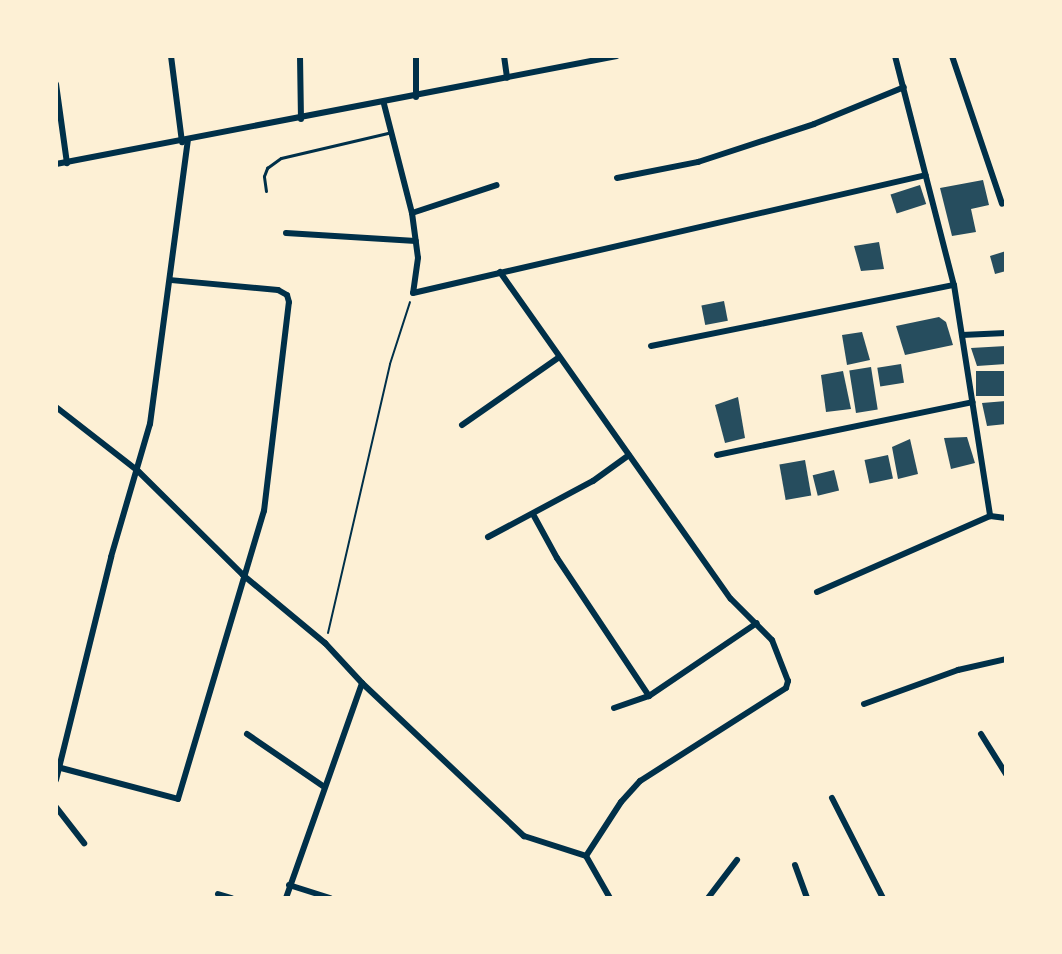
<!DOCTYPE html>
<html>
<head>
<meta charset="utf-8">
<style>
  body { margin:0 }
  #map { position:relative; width:1062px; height:954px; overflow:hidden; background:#fdf0d5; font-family:"Space Grotesk",sans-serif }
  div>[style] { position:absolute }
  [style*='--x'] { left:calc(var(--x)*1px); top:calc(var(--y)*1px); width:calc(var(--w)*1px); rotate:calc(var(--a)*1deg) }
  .building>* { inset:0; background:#264d5e; transform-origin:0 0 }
  .path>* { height:2px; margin:-1px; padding:0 1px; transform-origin:1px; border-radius:1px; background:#003049 }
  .service>* { height:3px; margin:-1.5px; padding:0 1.5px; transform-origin:1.5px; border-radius:1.5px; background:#003049 }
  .minor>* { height:6px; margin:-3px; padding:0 3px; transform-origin:3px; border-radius:3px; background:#003049 }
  span { translate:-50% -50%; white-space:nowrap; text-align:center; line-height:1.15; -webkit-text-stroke:8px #fdf0d5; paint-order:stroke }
  .frame { position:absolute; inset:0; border:58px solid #fdf0d5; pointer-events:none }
</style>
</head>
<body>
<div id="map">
  <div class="building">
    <div style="clip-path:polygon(983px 180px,989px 205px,971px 209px,976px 232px,952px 236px,940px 188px)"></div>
    <div style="left:920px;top:185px;width:20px;height:31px;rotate:72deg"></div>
    <div style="clip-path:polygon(879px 242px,884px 269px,861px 271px,854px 246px)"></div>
    <div style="clip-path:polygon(1006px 251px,1006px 271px,995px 274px,990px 256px)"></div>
    <div style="left:724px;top:301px;width:20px;height:23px;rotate:79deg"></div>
    <div style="clip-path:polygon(939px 317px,946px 322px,953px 345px,905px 355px,896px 326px)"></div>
    <div style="clip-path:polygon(862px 332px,870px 360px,847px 365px,842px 335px)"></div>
    <div style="clip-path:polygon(1006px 346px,1006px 364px,977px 366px,971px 348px)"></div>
    <div style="left:901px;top:364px;width:19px;height:24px;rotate:81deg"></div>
    <div style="left:871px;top:367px;width:43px;height:22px;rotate:81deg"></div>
    <div style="clip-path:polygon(843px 371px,851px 409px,826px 412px,821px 375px)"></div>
    <div style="left:1006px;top:371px;width:25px;height:30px;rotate:90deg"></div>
    <div style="clip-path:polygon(738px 397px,745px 438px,725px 443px,715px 405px)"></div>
    <div style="clip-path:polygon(1006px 401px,1006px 424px,987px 426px,982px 403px)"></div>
    <div style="clip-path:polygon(967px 437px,975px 463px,951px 469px,944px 438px)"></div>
    <div style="clip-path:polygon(910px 439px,918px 474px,898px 479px,892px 447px)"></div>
    <div style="left:888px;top:455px;width:24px;height:24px;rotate:78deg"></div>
    <div style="left:805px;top:460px;width:36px;height:26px;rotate:80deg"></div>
    <div style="left:834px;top:470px;width:21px;height:22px;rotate:76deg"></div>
  </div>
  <div class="path">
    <div style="--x:328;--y:633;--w:276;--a:-77"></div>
    <div style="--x:390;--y:364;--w:65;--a:-72.1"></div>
  </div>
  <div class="service">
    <div style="--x:266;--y:191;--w:15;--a:-98"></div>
    <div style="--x:264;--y:176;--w:9;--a:-69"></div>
    <div style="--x:267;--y:168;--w:17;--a:-36"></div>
    <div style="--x:281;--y:158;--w:114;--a:-13.2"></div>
  </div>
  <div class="minor">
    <div style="--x:171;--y:56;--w:87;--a:82.7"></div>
    <div style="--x:300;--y:56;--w:63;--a:89.1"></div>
    <div style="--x:416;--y:56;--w:41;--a:90"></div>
    <div style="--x:504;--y:56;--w:22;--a:82"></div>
    <div style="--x:895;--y:56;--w:236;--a:75.6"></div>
    <div style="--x:954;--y:285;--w:234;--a:81.1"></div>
    <div style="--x:952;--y:56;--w:156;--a:71.3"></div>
    <div style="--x:56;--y:84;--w:80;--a:82.1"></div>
    <div style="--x:384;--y:104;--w:113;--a:75.6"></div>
    <div style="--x:412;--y:213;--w:45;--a:82.4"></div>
    <div style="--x:418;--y:258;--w:35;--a:98"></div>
    <div style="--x:413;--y:293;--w:526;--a:-12.95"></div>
    <div style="--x:56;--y:164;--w:571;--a:-10.9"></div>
    <div style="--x:617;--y:178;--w:83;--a:-11.2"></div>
    <div style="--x:698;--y:162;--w:122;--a:-18.1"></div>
    <div style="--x:814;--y:124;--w:97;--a:-22.3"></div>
    <div style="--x:412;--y:213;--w:89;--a:-18.2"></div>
    <div style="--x:286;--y:233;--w:130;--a:3.5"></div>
    <div style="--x:500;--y:272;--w:400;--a:54.8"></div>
    <div style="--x:731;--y:599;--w:58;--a:45"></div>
    <div style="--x:772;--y:640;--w:44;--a:68.7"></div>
    <div style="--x:788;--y:681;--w:7;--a:106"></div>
    <div style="--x:786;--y:688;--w:173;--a:147.5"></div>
    <div style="--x:640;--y:781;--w:28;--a:132"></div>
    <div style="--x:621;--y:802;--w:64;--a:122.9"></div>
    <div style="--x:962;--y:335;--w:44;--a:-2.6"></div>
    <div style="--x:651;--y:346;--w:309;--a:-11.4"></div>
    <div style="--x:56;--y:407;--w:103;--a:37.9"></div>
    <div style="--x:137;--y:470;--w:149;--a:44.7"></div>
    <div style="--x:243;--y:575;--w:107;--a:39.7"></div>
    <div style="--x:325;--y:643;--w:54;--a:47.2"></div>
    <div style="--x:362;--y:683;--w:223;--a:43.4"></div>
    <div style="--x:524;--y:836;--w:65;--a:17.9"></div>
    <div style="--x:586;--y:856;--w:48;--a:60.3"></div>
    <div style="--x:462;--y:425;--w:117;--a:-34.9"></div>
    <div style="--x:717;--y:455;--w:261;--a:-11.7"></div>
    <div style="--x:534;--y:516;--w:48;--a:61.3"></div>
    <div style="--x:557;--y:558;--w:166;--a:56.3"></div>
    <div style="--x:488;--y:537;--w:119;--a:-28.1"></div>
    <div style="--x:593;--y:481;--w:44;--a:-35.8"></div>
    <div style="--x:817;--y:592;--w:189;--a:-23.7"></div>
    <div style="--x:990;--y:516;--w:16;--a:7"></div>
    <div style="--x:864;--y:704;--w:100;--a:-19.9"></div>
    <div style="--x:958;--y:670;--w:49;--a:-12.9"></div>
    <div style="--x:614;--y:708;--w:37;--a:-19"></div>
    <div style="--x:649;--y:696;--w:130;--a:-34.1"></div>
    <div style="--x:247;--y:734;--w:92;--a:34.4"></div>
    <div style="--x:981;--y:734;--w:47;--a:58"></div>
    <div style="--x:61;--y:768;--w:121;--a:14.8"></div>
    <div style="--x:178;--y:799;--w:301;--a:-73.4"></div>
    <div style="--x:264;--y:511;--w:210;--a:-83.2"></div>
    <div style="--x:289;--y:302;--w:7;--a:-106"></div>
    <div style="--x:287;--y:295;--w:10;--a:-151"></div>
    <div style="--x:278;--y:290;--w:107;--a:-174.7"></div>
    <div style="--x:56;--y:780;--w:230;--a:-76.1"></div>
    <div style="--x:111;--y:557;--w:139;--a:-73.7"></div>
    <div style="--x:150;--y:424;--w:286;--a:-82.4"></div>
    <div style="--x:832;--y:798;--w:112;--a:63"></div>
    <div style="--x:56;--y:807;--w:46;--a:52.1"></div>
    <div style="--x:795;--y:865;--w:35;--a:70"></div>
    <div style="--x:289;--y:885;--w:43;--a:17.6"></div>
    <div style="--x:218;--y:894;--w:14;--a:17"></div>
    <div style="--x:286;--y:898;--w:228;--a:-70.5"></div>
    <div style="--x:708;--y:898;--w:48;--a:-52.7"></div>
  </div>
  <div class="frame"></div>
</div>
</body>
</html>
